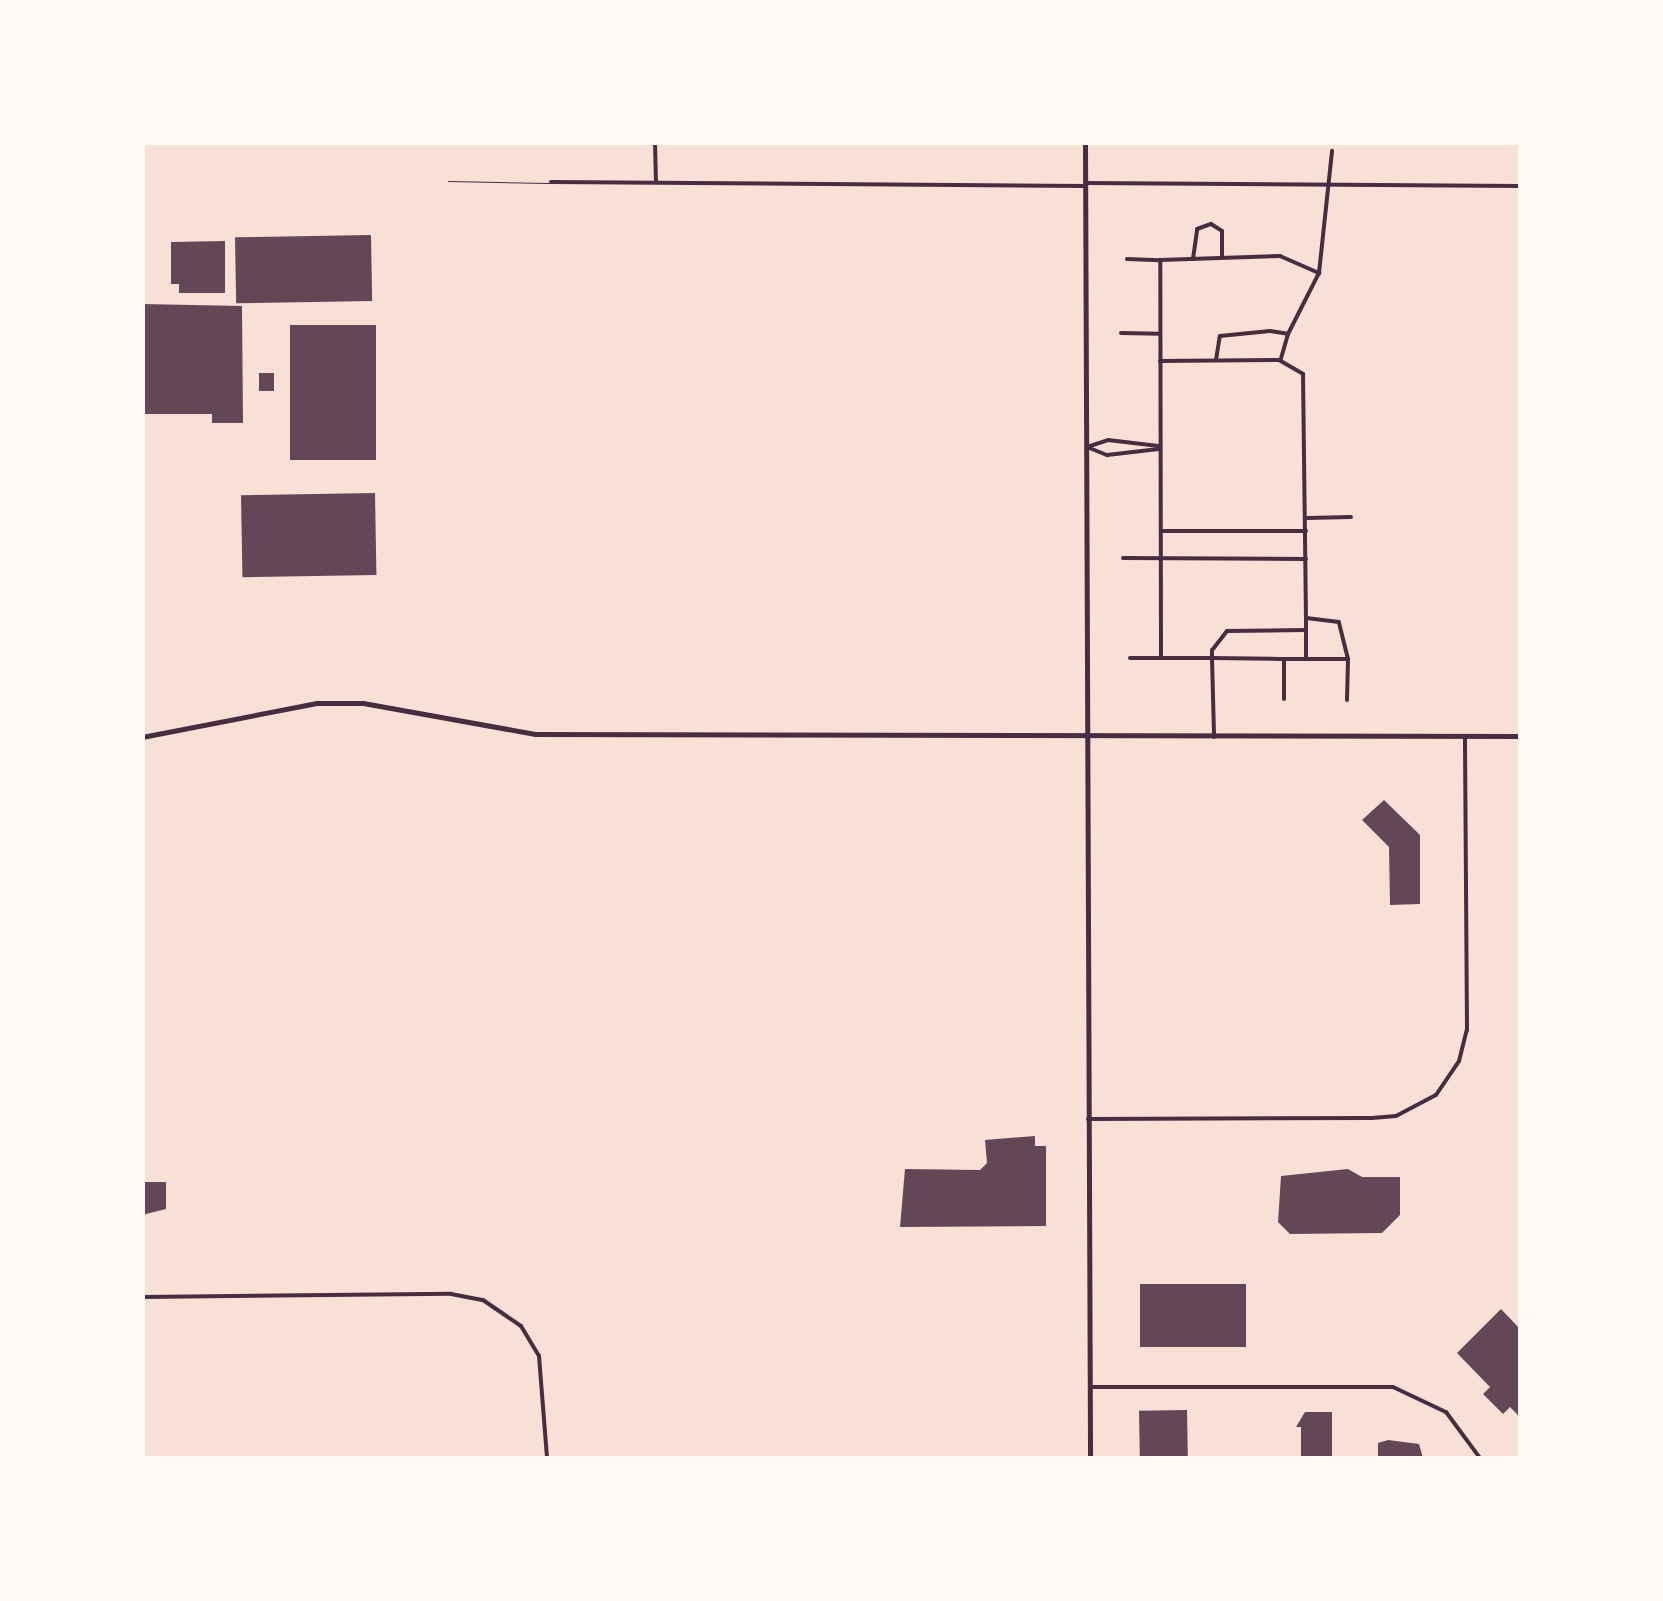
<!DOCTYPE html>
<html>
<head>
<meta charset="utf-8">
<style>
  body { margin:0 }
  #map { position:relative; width:1663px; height:1601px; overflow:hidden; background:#f7e1d7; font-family:Ubuntu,sans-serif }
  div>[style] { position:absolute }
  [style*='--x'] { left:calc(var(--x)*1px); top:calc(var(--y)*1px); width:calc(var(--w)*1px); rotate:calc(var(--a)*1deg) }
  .building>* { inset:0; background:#644757; transform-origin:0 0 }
  .service>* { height:1px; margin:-0.5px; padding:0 0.5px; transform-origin:0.5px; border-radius:0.5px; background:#4a2c40 }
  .minor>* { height:4px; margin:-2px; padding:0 2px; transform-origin:2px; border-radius:2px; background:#4a2c40 }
  .tertiary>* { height:5px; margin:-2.5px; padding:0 2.5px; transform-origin:2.5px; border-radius:2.5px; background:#4a2c40 }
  span { translate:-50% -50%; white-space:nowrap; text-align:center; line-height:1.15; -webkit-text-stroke:9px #fffaf5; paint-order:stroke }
  .frame { position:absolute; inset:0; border:145px solid #fffaf5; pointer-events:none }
</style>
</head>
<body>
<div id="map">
  <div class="building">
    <div style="left:371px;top:235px;width:66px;height:136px;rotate:89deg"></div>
    <div style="clip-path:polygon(225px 241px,225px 293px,179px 293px,179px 284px,171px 284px,171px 242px)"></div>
    <div style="clip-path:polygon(142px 304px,242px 306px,243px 423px,212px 423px,212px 414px,142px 414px)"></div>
    <div style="left:376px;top:325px;width:135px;height:86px;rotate:90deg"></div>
    <div style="left:259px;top:373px;width:15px;height:18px"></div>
    <div style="left:375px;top:493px;width:82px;height:134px;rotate:89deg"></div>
    <div style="clip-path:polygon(1384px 800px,1420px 835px,1420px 904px,1390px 905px,1389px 847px,1362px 820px)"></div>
    <div style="clip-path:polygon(1035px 1136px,1035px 1146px,1046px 1146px,1046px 1226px,900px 1227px,905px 1169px,980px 1170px,987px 1163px,985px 1140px)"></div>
    <div style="clip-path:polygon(1348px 1169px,1362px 1177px,1400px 1177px,1400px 1215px,1382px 1233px,1290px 1234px,1278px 1222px,1281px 1176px)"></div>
    <div style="clip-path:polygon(142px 1182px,166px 1182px,166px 1209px,142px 1215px)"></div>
    <div style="left:1140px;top:1284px;width:106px;height:63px"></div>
    <div style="clip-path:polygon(1501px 1309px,1520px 1329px,1520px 1417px,1510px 1407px,1503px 1414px,1483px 1394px,1490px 1387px,1457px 1353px)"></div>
    <div style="left:1187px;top:1410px;width:48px;height:48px;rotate:89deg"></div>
    <div style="clip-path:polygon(1305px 1412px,1332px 1412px,1332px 1458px,1301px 1458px,1301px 1427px,1296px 1427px)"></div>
    <div style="clip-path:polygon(1388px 1440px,1419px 1444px,1423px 1458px,1378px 1458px,1378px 1443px)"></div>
  </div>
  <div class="service">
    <div style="--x:448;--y:181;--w:101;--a:1.1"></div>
  </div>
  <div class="minor">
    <div style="--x:655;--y:142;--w:40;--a:88.6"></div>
    <div style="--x:551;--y:182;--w:534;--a:0.43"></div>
    <div style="--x:1085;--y:183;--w:435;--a:0.4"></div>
    <div style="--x:1127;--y:259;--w:33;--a:2"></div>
    <div style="--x:1193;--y:259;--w:30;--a:-82"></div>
    <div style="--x:1197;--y:229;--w:15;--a:-20"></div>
    <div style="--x:1211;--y:224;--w:13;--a:32"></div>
    <div style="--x:1222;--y:231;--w:26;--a:90"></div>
    <div style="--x:1121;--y:333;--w:39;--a:1"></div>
    <div style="--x:1288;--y:334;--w:68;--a:-63.1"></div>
    <div style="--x:1216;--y:360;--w:24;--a:-81"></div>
    <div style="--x:1220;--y:336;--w:50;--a:-5.7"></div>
    <div style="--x:1270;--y:331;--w:18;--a:9"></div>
    <div style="--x:1288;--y:334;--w:26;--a:106"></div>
    <div style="--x:1160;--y:361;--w:119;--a:-0.5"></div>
    <div style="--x:1279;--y:360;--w:28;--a:30"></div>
    <div style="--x:1303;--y:374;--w:244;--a:89.3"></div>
    <div style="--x:1087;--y:447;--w:22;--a:-18"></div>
    <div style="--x:1108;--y:440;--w:51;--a:6.7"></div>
    <div style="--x:1087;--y:447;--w:22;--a:22"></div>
    <div style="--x:1107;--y:455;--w:52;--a:-6.6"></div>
    <div style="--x:1307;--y:518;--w:44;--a:-1.3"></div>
    <div style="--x:1161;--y:531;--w:145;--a:0"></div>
    <div style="--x:1123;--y:558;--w:183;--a:0.3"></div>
    <div style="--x:1306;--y:630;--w:79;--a:179.3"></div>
    <div style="--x:1227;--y:631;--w:24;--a:128"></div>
    <div style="--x:1212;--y:650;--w:8;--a:90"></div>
    <div style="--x:1212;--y:658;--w:69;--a:0.8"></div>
    <div style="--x:1281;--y:659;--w:67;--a:0"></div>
    <div style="--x:1348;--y:659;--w:38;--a:-104"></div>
    <div style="--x:1339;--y:622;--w:33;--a:-173"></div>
    <div style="--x:1306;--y:618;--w:41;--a:90"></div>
    <div style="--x:1130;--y:658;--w:82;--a:0"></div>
    <div style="--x:1212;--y:658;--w:79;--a:88.5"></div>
    <div style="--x:1161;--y:658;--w:398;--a:-90.1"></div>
    <div style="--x:1160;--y:260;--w:120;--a:-1.9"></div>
    <div style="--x:1280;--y:256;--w:43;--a:23.6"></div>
    <div style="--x:1319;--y:273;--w:123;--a:-83.9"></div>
    <div style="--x:1284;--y:659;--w:40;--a:90"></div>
    <div style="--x:1347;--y:700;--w:41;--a:-88.6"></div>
    <div style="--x:1088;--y:1119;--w:284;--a:-0.2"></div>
    <div style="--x:1372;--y:1118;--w:24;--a:-5"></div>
    <div style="--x:1396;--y:1116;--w:45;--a:-27.7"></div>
    <div style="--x:1436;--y:1095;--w:41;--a:-55.9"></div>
    <div style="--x:1459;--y:1061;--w:32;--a:-76"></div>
    <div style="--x:1467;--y:1030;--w:293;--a:-90.4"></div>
    <div style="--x:142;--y:1297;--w:309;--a:-0.6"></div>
    <div style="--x:451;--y:1294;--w:33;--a:11"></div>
    <div style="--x:483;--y:1300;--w:46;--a:34.4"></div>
    <div style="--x:521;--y:1326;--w:35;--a:59"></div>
    <div style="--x:539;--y:1356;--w:102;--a:85.5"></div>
    <div style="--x:1090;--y:1387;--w:303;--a:0"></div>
    <div style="--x:1393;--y:1387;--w:59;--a:25.3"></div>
    <div style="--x:1446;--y:1412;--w:57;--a:53.5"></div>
  </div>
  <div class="tertiary">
    <div style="--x:1085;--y:142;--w:1316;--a:89.78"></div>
    <div style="--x:142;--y:737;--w:178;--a:-11"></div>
    <div style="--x:317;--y:703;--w:46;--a:0"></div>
    <div style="--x:363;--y:703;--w:175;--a:10.2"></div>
    <div style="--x:535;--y:734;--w:985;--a:0.12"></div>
  </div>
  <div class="frame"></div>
</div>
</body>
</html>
